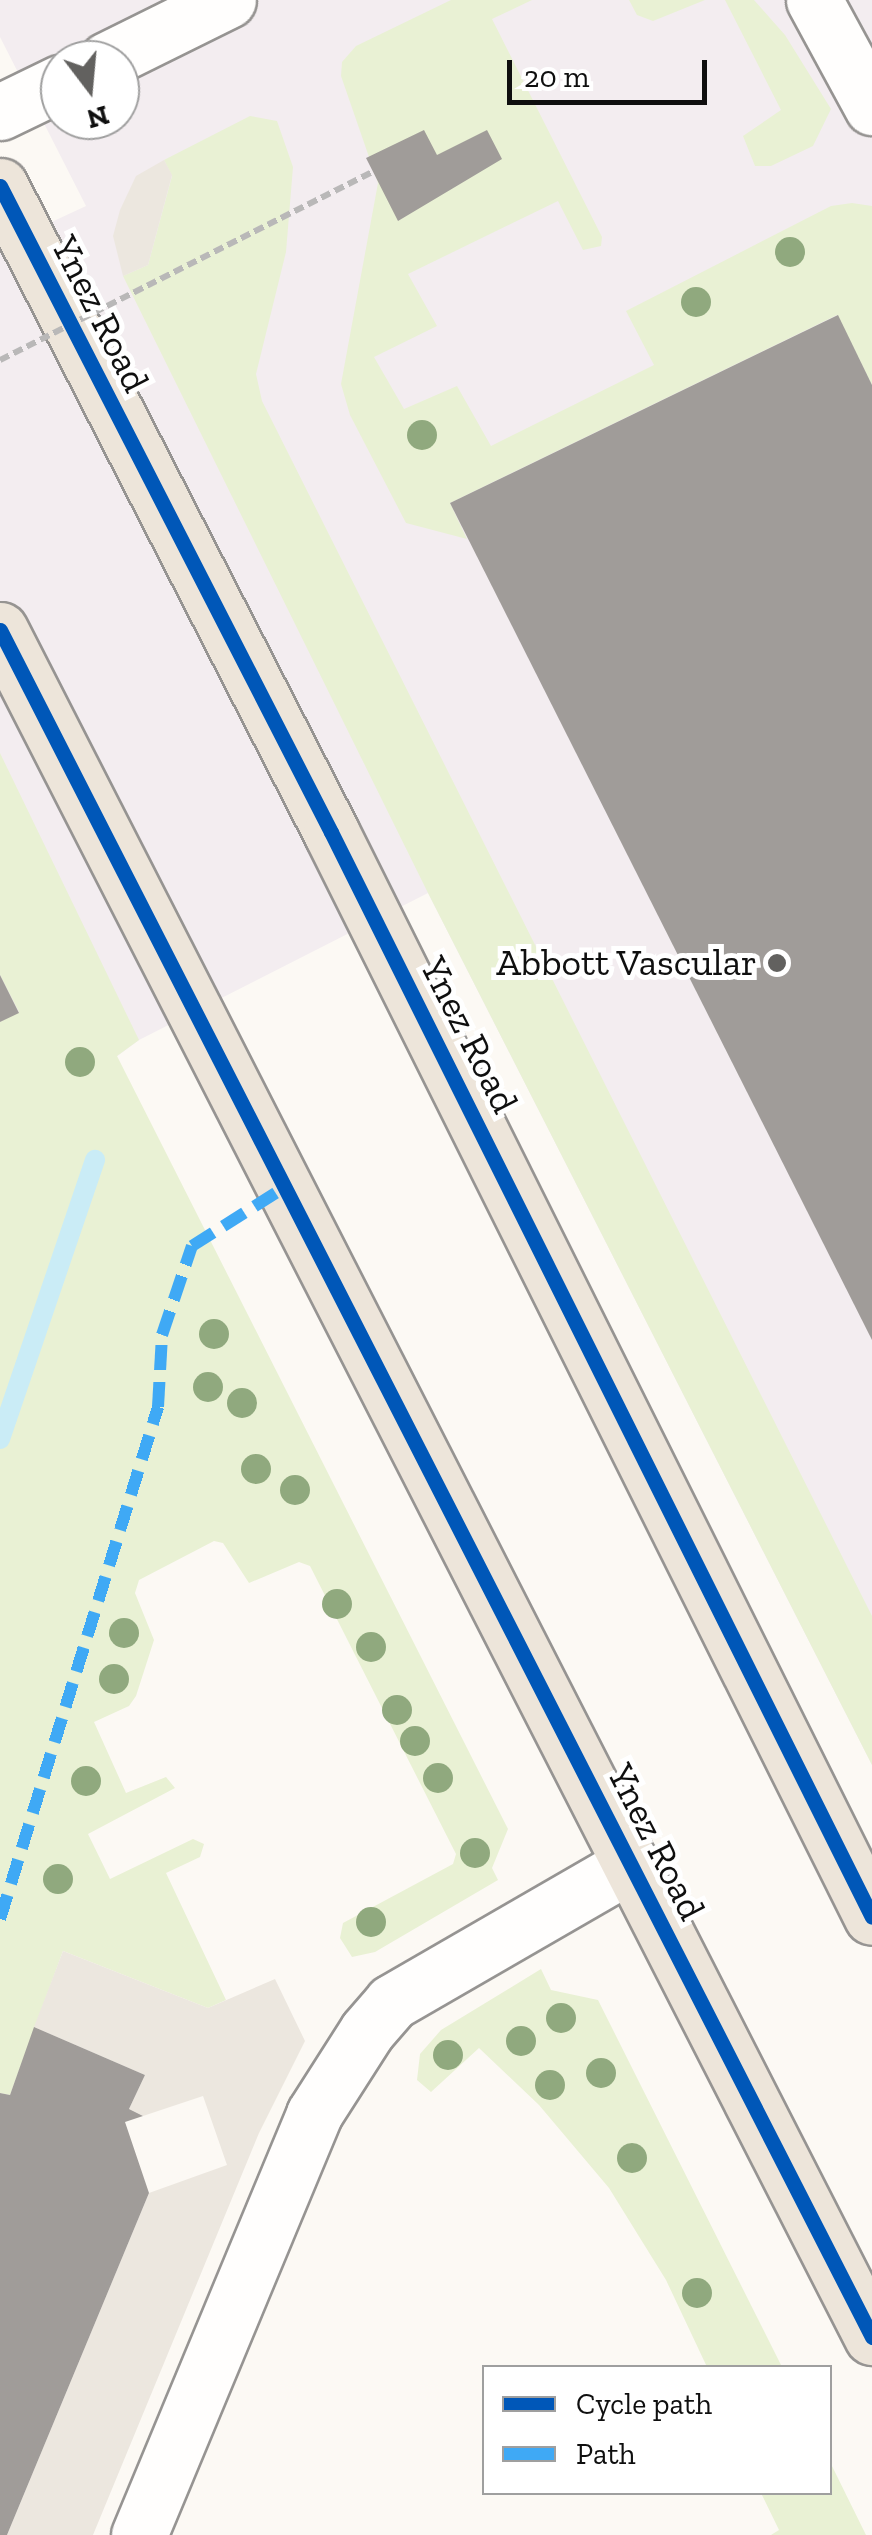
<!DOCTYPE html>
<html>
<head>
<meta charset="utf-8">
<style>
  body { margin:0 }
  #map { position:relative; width:872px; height:2535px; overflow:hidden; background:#fcf9f4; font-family:"Zilla Slab",serif }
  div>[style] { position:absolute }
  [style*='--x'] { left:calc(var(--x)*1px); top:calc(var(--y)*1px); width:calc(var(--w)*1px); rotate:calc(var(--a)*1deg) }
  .industrial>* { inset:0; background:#f3edf0 }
  .green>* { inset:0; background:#e9f1d4 }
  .plaza>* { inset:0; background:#ece7df }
  .stream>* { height:20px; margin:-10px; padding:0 10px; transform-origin:10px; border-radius:10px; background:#caecf6 }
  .building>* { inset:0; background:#a09c99 }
  .roads { filter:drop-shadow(2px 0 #969492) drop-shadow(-2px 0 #969492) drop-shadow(0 2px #969492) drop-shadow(0 -2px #969492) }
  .minor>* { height:55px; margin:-27.5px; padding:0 27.5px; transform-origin:27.5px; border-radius:27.5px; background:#fffefd }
  .major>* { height:55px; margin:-27.5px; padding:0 27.5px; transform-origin:27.5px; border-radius:27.5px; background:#ede5da }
  .path-bridge>* { height:6px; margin-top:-3px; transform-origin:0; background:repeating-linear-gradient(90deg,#b9b8b8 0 10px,transparent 0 15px) }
  .quiet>* { height:12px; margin-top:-6px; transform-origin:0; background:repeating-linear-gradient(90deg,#3fa9f5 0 25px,transparent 0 37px) }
  .cycleway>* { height:15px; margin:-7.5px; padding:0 7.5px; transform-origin:7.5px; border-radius:7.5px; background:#0057b8 }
  .trees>* { width:30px; height:30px; margin:-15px; border-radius:50%; background:#90a97e }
  .dots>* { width:28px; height:28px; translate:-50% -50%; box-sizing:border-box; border:5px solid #fff; border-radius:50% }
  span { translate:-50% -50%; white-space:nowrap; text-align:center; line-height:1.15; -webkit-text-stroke:10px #fff; paint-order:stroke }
  .street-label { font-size:38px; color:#0f0f0f }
  .poi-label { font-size:38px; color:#0f0f0f }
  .right { translate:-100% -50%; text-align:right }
  .legend { position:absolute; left:482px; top:2365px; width:350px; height:130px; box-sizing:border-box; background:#fff; border:2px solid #9f9f9f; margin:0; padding:12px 18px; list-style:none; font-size:30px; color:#0f0f0f }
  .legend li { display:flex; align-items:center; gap:20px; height:50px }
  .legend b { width:50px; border:2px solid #9f9f9f }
  .north { position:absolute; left:40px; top:40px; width:100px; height:100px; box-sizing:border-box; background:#fff; border:2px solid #9f9f9f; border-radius:50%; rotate:164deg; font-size:28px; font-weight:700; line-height:40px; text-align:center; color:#0f0f0f }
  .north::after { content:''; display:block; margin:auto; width:35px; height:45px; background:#62615f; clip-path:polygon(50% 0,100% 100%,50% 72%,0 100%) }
  .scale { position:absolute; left:507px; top:60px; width:200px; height:45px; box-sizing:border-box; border:5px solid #0f0f0f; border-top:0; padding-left:12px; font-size:30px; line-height:35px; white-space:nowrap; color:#0f0f0f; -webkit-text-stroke:8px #fff; paint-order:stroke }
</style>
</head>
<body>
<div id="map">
  <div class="industrial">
    <div style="clip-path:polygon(evenodd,0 0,872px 0,872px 1765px,428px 893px,139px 1040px,0 1143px,0 246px,86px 206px,0 37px,0 0,60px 60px,120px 60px,120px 120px,60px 120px,60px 60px)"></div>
  </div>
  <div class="green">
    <div style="clip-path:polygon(451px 0,532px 0,492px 19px,602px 237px,601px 246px,583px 250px,558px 201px,408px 274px,437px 326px,374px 357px,404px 409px,457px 386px,491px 446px,654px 365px,626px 311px,831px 206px,852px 203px,872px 206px,872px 385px,837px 315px,450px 503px,467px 539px,406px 523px,350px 415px,341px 384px,378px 183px,341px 76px,342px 62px,356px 46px)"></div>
    <div style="clip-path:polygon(629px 0,705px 0,653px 21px,637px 15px)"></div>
    <div style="clip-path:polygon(725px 0,754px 0,785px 35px,831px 109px,813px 146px,771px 166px,755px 166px,743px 136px,781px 110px)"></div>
    <div style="clip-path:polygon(250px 116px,277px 121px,293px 167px,286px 252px,256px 374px,262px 401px,872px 1616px,872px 1765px,428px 893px,123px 276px,148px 265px,172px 176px,164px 160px)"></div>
    <div style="clip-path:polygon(0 753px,139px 1040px,117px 1056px,508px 1829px,492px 1868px,498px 1880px,375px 1952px,352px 1957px,340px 1938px,343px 1923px,453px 1864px,456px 1854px,310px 1566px,299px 1562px,249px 1583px,223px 1543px,214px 1541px,139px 1580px,135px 1593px,154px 1640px,136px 1696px,129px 1706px,94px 1722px,126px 1793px,166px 1777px,175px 1788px,88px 1834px,110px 1879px,193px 1839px,204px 1844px,200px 1857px,166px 1873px,226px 2000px,208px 2008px,63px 1951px,10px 2095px,0 2093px,0 1022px,19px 1012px,0 975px)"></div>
    <div style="clip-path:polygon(541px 1969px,551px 1990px,598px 2000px,782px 2367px,707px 2367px,666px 2280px,609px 2188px,539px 2105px,479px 2048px,431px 2092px,417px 2080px,420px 2054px,441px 2030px)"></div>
    <div style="clip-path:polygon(830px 2462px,866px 2535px,771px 2535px,779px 2530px,761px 2493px,830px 2492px)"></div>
  </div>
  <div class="plaza">
    <div style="clip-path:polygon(164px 160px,172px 175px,148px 265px,123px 276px,113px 236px,120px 210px,136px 176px)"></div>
    <div style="clip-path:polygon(63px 1951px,208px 2008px,275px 1979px,305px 2041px,259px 2133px,93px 2535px,7px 2535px,149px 2193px,227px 2165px,203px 2096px,143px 2116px,129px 2109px,145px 2075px,34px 2027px)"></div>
  </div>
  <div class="stream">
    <div style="--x:0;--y:1439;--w:295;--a:-71.2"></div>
  </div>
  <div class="building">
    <div style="clip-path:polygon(424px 130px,437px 155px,487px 130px,502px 159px,398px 221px,366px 158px)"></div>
    <div style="clip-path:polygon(838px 315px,872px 385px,872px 1340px,450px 503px)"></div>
    <div style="clip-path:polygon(0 975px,19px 1013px,0 1022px)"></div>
    <div style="clip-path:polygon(34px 2027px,145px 2075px,129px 2109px,143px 2116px,125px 2122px,149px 2193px,7px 2535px,0 2535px,0 2093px,10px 2095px)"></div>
  </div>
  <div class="roads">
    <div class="minor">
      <div style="--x:814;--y:0;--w:122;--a:61.5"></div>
      <div style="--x:107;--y:60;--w:135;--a:-26.4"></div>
      <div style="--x:0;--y:112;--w:67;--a:-25.8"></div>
      <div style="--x:139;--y:2535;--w:456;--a:-67.4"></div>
      <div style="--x:314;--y:2114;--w:98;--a:-57.4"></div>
      <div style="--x:367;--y:2031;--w:38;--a:-49"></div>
      <div style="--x:392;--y:2002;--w:276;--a:-30"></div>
    </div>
    <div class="major">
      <div style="--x:0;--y:186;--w:726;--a:62.87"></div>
      <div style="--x:331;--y:832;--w:1212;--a:63.5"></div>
      <div style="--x:0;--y:630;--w:1917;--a:62.94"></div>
    </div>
  </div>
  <div class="path-bridge">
    <div style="--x:0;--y:360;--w:417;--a:-26.8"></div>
  </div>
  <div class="quiet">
    <div style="--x:0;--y:1919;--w:536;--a:-72.85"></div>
    <div style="--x:158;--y:1407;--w:72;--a:-86.8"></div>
    <div style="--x:162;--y:1335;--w:94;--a:-71.4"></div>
    <div style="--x:192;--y:1246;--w:110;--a:-32.4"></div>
  </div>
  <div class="cycleway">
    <div style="--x:0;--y:186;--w:726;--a:62.87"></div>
    <div style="--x:331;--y:832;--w:1212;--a:63.5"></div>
    <div style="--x:0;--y:630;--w:1917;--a:62.94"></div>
  </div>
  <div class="trees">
    <div style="left:790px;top:252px"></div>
    <div style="left:696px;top:302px"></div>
    <div style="left:422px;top:435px"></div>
    <div style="left:80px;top:1062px"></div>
    <div style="left:214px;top:1334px"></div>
    <div style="left:208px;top:1387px"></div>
    <div style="left:242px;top:1403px"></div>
    <div style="left:256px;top:1469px"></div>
    <div style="left:295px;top:1490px"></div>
    <div style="left:337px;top:1604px"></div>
    <div style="left:124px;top:1633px"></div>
    <div style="left:371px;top:1647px"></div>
    <div style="left:114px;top:1679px"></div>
    <div style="left:397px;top:1710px"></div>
    <div style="left:415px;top:1741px"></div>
    <div style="left:438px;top:1778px"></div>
    <div style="left:86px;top:1781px"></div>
    <div style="left:475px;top:1853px"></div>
    <div style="left:58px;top:1879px"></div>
    <div style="left:371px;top:1922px"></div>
    <div style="left:561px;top:2018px"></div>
    <div style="left:521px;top:2041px"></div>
    <div style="left:448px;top:2055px"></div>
    <div style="left:601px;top:2073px"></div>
    <div style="left:550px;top:2085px"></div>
    <div style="left:632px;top:2158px"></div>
    <div style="left:697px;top:2293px"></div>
  </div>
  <div class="dots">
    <div style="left:777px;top:963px;background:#62615f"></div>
  </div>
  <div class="street-label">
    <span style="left:100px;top:314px;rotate:63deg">Ynez Road</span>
    <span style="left:469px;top:1035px;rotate:63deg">Ynez Road</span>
    <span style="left:656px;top:1842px;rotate:63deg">Ynez Road</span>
  </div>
  <div class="poi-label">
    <span class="right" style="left:757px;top:963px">Abbott Vascular</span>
  </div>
  <ul class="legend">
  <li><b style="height:12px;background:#0057b8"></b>Cycle path</li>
  <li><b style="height:12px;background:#3fa9f5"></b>Path</li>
  </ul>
  <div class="north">N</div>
  <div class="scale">20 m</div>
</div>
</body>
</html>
